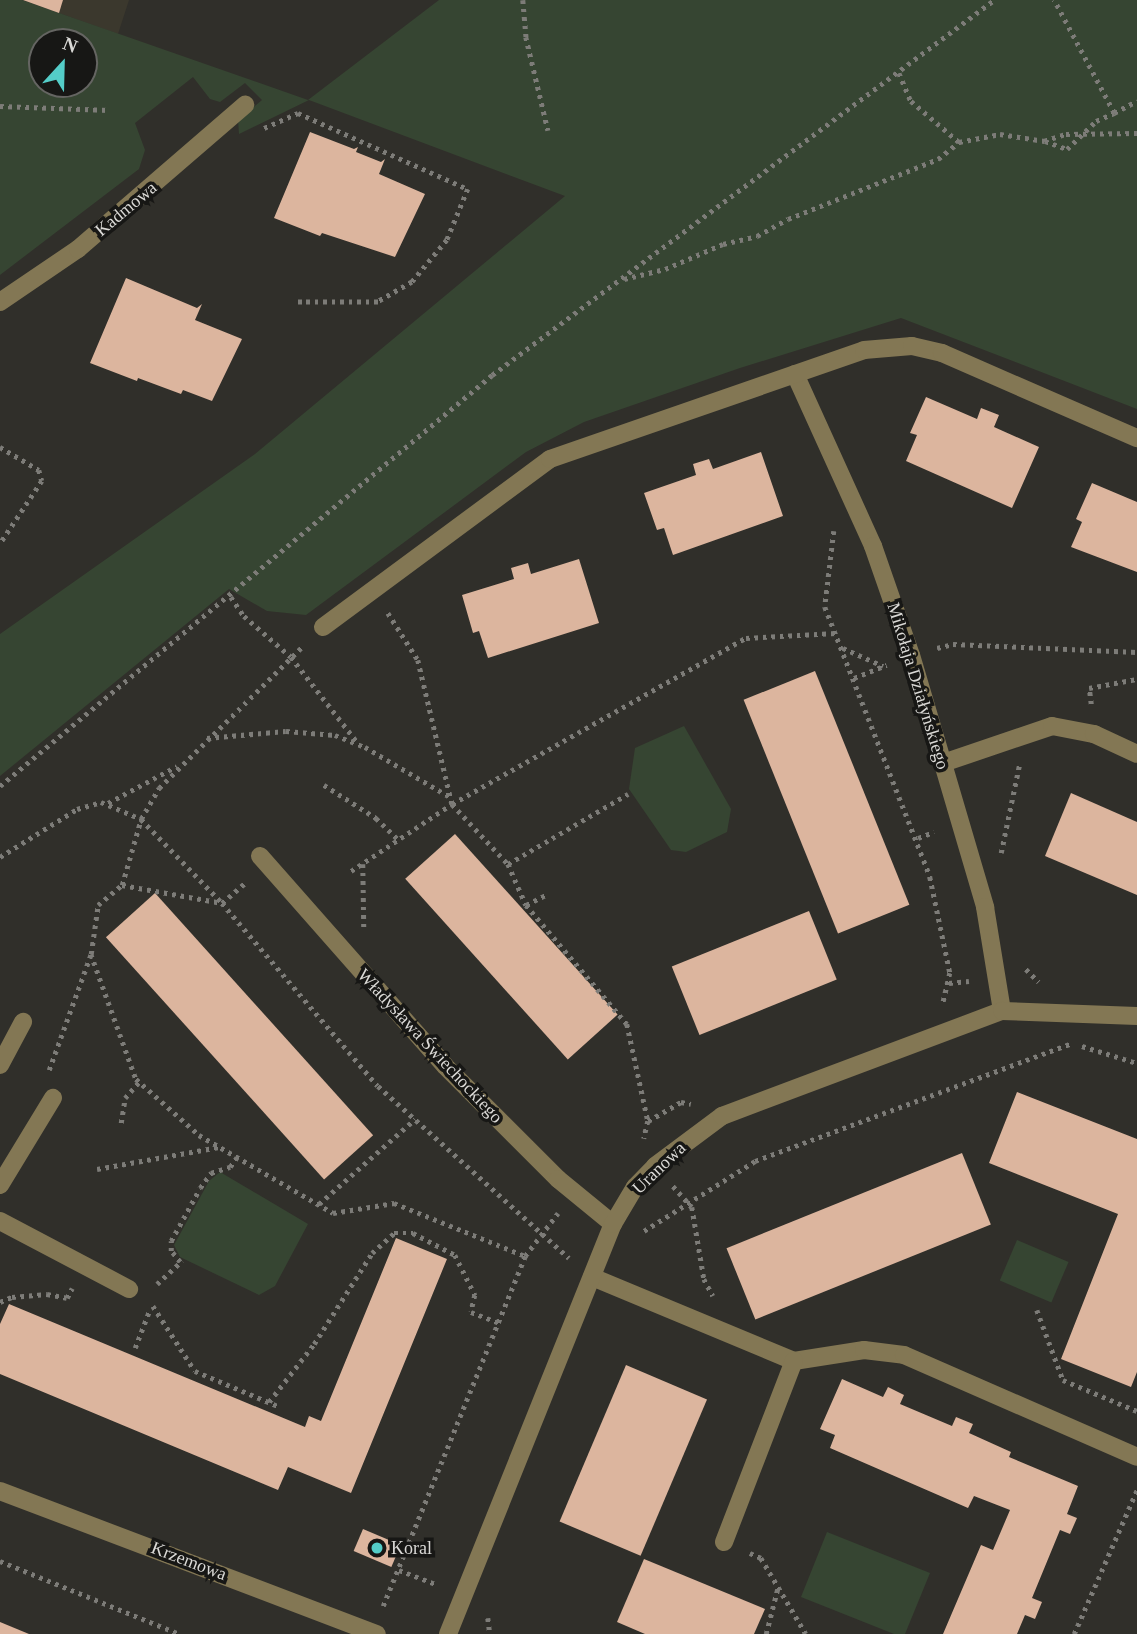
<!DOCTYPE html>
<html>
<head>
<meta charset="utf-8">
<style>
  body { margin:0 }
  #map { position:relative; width:1137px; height:1634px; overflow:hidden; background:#302f2a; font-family:"Times New Roman",serif }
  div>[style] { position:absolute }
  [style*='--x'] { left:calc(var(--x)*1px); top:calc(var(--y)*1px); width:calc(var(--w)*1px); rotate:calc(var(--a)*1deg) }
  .built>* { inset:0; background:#3b382d }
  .green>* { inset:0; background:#364532; transform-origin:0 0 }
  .building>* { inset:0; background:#dcb59e; transform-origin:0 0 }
  .path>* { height:4.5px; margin-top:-2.25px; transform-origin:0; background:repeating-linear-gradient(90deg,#7d7c78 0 3.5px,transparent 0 8.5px) }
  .minor>* { height:18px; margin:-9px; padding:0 9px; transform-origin:9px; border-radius:9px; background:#837754 }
  .dots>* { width:19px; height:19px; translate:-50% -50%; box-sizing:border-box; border:4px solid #171715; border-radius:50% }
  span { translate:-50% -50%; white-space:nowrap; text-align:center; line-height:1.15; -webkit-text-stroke:7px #171715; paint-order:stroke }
  .street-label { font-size:18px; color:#dad9d6 }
  .poi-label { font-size:18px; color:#dad9d6 }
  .left { translate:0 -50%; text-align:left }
  .north { position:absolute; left:28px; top:28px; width:70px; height:70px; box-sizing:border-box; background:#171715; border:2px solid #656562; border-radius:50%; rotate:22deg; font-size:19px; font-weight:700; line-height:28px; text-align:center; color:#dad9d6 }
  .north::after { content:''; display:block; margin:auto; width:24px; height:32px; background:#54cdc8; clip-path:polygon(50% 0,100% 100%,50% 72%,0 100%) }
</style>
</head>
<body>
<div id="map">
  <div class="built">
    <div style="clip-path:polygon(22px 0,129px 0,118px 34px)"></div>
  </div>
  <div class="green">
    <div style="clip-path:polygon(evenodd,0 0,22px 0,308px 100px,439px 0,1137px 0,1137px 409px,901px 318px,740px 368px,584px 422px,526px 452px,306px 615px,267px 611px,229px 589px,0 776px,0 634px,255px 454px,565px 196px,309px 100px,239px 134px,238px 120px,262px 100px,245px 83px,220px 102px,210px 99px,193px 77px,135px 123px,145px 150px,139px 169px,0 275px,0 0,42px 42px,84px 42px,84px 84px,42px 84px,42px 42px)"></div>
    <div style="clip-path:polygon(684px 726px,731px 809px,727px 832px,686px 852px,671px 850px,629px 789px,635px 748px)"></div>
    <div style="clip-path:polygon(220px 1172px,308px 1224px,275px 1286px,259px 1295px,180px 1257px,174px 1245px,209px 1181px)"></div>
    <div style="left:1017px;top:1240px;width:56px;height:44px;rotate:23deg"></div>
    <div style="clip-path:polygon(827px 1532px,930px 1573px,905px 1634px,894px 1634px,801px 1597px)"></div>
  </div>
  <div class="building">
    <div style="clip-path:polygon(23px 0,63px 0,59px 13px)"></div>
    <div style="clip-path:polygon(310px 132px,354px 149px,358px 147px,356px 152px,381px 162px,385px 159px,379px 174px,425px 194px,395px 257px,322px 233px,320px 236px,274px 218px)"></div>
    <div style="clip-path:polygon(126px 278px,197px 308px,202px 304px,195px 320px,242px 339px,212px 401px,183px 390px,181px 394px,138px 378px,137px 381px,90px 363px)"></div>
    <div style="clip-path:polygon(926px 397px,977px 419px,981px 408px,999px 415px,994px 427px,1039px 447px,1012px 508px,906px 461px,917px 435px,910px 433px)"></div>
    <div style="clip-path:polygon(761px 452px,783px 516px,673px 555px,664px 528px,657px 530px,644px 493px,696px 475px,693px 464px,709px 459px,713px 469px)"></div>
    <div style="clip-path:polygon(1092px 483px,1137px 502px,1137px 572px,1071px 547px,1082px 522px,1076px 519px)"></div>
    <div style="clip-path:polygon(579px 559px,599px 623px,488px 658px,479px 631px,473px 633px,462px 595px,514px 579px,511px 568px,528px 563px,531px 574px)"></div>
    <div style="left:815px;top:671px;width:252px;height:77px;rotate:68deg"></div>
    <div style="clip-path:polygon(1071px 793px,1137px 822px,1137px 895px,1045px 856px)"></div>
    <div style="left:455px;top:834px;width:243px;height:67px;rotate:48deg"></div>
    <div style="left:155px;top:893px;width:326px;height:66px;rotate:48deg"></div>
    <div style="left:809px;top:911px;width:74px;height:148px;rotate:68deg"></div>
    <div style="clip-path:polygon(1017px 1092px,1137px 1139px,1137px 1372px,1131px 1387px,1061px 1359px,1118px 1214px,989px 1163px)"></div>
    <div style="left:962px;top:1153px;width:77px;height:254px;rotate:68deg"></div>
    <div style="clip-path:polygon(396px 1238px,447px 1259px,351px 1493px,288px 1467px,278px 1490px,0 1374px,0 1324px,9px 1304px,305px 1427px,309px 1416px,321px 1421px)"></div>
    <div style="left:626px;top:1365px;width:88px;height:170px;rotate:23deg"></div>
    <div style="clip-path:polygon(842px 1379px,883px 1397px,888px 1387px,904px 1395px,900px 1404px,952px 1426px,956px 1417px,973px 1424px,969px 1433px,1011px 1452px,1009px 1457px,1078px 1486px,1067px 1514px,1077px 1518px,1070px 1534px,1060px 1530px,1032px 1598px,1042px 1602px,1035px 1619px,1025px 1615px,1017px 1634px,943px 1634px,981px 1545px,993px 1550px,1010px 1510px,974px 1496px,968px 1508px,830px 1448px,835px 1435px,820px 1429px)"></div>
    <div style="left:363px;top:1529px;width:41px;height:24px;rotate:23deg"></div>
    <div style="clip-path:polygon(644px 1559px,765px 1609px,754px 1634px,645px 1634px,617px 1622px)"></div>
    <div style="clip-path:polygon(0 1622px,29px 1634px,0 1634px)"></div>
  </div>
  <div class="path">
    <div style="--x:523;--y:0;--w:37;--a:85"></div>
    <div style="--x:526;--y:37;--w:96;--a:76.7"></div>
    <div style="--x:899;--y:73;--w:30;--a:67"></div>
    <div style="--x:911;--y:101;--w:63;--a:40.5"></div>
    <div style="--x:0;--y:106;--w:109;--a:2.1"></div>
    <div style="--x:1114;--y:113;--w:26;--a:-28"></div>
    <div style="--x:264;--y:128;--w:37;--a:-24"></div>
    <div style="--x:298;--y:113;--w:186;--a:24.1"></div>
    <div style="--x:468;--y:189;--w:55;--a:112.4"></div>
    <div style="--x:447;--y:240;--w:55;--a:129.8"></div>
    <div style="--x:412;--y:282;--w:39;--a:150"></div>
    <div style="--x:378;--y:302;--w:85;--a:180"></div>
    <div style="--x:1045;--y:141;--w:23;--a:20"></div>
    <div style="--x:1067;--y:149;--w:40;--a:-44"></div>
    <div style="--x:1096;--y:121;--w:20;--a:-24"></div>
    <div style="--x:1114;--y:113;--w:128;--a:-118"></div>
    <div style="--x:624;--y:279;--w:42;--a:-13.7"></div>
    <div style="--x:665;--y:269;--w:63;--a:-23.3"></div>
    <div style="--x:723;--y:244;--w:35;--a:-13"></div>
    <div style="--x:757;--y:236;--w:35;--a:-29"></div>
    <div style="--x:788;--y:219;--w:162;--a:-21.8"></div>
    <div style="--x:938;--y:159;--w:27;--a:-39"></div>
    <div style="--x:959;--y:142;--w:42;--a:-11"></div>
    <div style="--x:1000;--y:134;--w:45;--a:9"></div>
    <div style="--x:1044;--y:141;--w:23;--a:-18"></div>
    <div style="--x:1066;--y:134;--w:71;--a:-0.8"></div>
    <div style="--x:0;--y:447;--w:45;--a:30.5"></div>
    <div style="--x:39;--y:470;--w:11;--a:75"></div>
    <div style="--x:42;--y:481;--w:76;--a:123.7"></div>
    <div style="--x:834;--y:531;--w:77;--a:96.8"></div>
    <div style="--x:825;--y:607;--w:290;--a:68.7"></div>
    <div style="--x:930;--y:877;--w:98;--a:78.2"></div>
    <div style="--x:950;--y:973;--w:31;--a:103"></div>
    <div style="--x:231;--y:597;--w:23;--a:56"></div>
    <div style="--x:244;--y:616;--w:62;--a:41.1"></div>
    <div style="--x:291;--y:657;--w:109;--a:52.1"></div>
    <div style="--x:388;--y:613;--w:56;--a:57.4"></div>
    <div style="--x:418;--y:660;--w:148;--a:76.7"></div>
    <div style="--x:452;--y:804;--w:82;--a:47"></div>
    <div style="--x:508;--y:864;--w:45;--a:66.3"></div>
    <div style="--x:526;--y:905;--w:156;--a:49.7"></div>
    <div style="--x:627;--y:1024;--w:99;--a:77.8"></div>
    <div style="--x:648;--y:1121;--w:18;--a:103"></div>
    <div style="--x:843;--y:648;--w:44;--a:24.2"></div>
    <div style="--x:937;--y:648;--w:16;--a:-14"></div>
    <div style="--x:953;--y:644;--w:184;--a:2.5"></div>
    <div style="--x:854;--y:678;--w:35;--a:-22"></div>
    <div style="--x:1091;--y:704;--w:16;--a:-97"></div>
    <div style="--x:1089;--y:688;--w:49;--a:-10.6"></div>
    <div style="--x:207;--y:738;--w:79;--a:-5.1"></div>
    <div style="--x:286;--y:731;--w:49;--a:4.7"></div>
    <div style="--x:335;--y:735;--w:32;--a:22"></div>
    <div style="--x:365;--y:747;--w:99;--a:30.5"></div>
    <div style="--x:324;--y:785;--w:62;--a:32.4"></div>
    <div style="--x:376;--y:818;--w:30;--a:44"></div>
    <div style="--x:0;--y:786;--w:641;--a:-39.87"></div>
    <div style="--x:492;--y:375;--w:627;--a:-36.76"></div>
    <div style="--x:108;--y:803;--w:78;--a:-28.2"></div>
    <div style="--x:918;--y:838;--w:17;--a:-21"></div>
    <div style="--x:1001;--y:853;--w:89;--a:-78.3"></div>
    <div style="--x:0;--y:857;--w:91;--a:-31.9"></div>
    <div style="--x:77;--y:809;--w:25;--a:-16"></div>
    <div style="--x:101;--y:802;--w:43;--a:23"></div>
    <div style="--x:141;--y:819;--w:117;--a:46"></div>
    <div style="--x:222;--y:903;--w:240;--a:49.6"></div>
    <div style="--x:378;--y:1086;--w:257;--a:42"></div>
    <div style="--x:363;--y:864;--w:65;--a:89.1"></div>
    <div style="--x:508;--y:864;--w:139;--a:-30.3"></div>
    <div style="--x:351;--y:871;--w:121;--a:-33.6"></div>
    <div style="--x:452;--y:804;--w:338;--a:-29.5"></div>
    <div style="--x:746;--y:638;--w:90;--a:-3.2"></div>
    <div style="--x:122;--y:885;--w:69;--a:-73.9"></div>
    <div style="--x:141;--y:819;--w:36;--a:-60"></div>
    <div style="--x:159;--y:788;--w:202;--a:-44.6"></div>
    <div style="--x:526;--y:905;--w:25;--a:-27"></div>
    <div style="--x:91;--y:954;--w:133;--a:70.2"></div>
    <div style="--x:136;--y:1079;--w:84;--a:41.6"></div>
    <div style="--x:199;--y:1135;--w:155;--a:30.2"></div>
    <div style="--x:333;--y:1213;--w:62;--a:-9.3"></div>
    <div style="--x:394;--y:1203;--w:141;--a:22"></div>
    <div style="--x:1026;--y:969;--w:18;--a:45"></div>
    <div style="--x:949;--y:983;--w:20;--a:-6"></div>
    <div style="--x:1082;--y:1046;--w:58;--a:17.2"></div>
    <div style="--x:49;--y:1070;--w:123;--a:-70.1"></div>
    <div style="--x:91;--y:954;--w:49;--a:-81.9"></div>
    <div style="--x:98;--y:905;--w:31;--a:-40"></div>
    <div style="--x:122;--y:885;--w:102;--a:10.2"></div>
    <div style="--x:222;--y:903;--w:30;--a:-41"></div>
    <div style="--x:648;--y:1121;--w:38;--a:-30"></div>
    <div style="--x:681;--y:1102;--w:10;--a:11"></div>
    <div style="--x:121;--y:1123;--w:25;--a:-81"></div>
    <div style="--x:125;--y:1098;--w:21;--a:-49"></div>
    <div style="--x:97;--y:1169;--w:124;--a:-10.2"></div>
    <div style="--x:673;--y:1186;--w:28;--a:48"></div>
    <div style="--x:692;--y:1207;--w:73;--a:80.5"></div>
    <div style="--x:704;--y:1279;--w:19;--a:62"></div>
    <div style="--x:319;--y:1204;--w:128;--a:-41.5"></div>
    <div style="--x:644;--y:1231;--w:131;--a:-32.2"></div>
    <div style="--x:755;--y:1161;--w:336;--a:-20.4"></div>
    <div style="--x:180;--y:1262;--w:14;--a:-129"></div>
    <div style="--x:171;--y:1251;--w:10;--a:-90"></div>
    <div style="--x:171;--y:1241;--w:60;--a:-61.3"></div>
    <div style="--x:200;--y:1188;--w:19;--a:-54"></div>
    <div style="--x:211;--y:1173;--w:20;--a:-18"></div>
    <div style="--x:230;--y:1167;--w:12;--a:-55"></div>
    <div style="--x:157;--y:1284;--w:34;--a:-43"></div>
    <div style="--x:0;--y:1302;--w:13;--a:-23"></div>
    <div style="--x:12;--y:1297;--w:35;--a:-5"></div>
    <div style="--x:47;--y:1294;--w:20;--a:11"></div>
    <div style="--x:67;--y:1298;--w:11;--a:-63"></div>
    <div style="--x:153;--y:1306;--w:77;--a:57.1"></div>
    <div style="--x:195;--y:1371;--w:90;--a:22.9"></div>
    <div style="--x:1037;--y:1310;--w:75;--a:69.6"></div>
    <div style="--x:1063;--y:1380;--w:80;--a:22.7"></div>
    <div style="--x:135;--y:1348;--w:42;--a:-69"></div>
    <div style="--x:269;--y:1402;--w:73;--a:-52.2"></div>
    <div style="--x:314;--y:1344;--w:108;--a:-57.5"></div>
    <div style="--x:372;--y:1253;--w:30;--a:-42"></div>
    <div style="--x:394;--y:1233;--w:19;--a:0"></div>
    <div style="--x:413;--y:1233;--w:47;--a:27.6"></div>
    <div style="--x:455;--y:1255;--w:45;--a:63.4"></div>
    <div style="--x:475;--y:1295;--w:17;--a:103"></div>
    <div style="--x:471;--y:1312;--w:30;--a:21"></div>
    <div style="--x:750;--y:1553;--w:12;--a:24"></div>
    <div style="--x:761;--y:1558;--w:88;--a:59.4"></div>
    <div style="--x:0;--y:1561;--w:194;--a:22.1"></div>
    <div style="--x:399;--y:1570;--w:42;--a:21"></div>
    <div style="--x:383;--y:1606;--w:378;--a:-67.9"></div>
    <div style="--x:525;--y:1256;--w:54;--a:-52.5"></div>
    <div style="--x:488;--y:1618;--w:16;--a:83"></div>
    <div style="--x:766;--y:1634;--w:49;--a:-75.7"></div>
    <div style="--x:1074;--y:1634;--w:157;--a:-66.4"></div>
  </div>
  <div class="minor">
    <div style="--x:0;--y:302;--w:94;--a:-34.2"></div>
    <div style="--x:78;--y:249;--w:221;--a:-40.8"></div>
    <div style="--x:795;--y:374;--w:189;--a:65.6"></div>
    <div style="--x:873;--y:546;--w:115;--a:70.8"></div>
    <div style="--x:911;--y:655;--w:263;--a:73.6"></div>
    <div style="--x:985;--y:907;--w:105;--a:80.7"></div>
    <div style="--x:323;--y:627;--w:282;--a:-36.5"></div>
    <div style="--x:550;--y:459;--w:332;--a:-19.1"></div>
    <div style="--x:864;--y:350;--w:48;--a:-4.8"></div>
    <div style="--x:912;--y:346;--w:31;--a:13"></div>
    <div style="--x:942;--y:353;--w:213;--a:23.6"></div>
    <div style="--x:943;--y:763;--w:115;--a:-18.7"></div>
    <div style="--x:1052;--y:726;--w:43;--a:10.8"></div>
    <div style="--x:1094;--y:734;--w:47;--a:24.9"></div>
    <div style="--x:260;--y:856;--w:280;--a:48.6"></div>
    <div style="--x:445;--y:1066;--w:160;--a:45"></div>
    <div style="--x:558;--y:1179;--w:71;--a:39.3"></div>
    <div style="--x:0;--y:1065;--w:49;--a:-61.9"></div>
    <div style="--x:0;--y:1185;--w:102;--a:-58.7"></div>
    <div style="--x:0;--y:1221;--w:146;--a:27.8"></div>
    <div style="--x:592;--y:1277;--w:219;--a:22.6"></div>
    <div style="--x:794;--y:1361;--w:71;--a:-8.9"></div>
    <div style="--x:864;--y:1350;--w:40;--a:7.1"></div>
    <div style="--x:904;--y:1355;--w:254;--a:23.6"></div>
    <div style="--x:0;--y:1491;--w:403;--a:20.8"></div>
    <div style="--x:724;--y:1542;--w:194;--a:-68.9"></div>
    <div style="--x:448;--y:1634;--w:442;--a:-68.1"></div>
    <div style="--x:613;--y:1224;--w:43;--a:-59.3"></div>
    <div style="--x:635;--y:1187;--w:29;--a:-46"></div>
    <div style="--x:655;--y:1166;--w:84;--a:-36.7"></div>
    <div style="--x:722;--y:1116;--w:299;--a:-20.6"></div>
    <div style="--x:1002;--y:1011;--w:135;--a:2.1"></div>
  </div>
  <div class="dots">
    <div style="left:377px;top:1548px;background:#54cdc8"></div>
  </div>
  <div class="street-label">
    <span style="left:126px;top:209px;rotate:-40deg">Kadmowa</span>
    <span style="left:918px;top:686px;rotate:73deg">Mikołaja Działyńskiego</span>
    <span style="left:430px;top:1046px;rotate:47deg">Władysława Świechockiego</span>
    <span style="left:659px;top:1168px;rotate:-44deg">Uranowa</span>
    <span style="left:189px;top:1561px;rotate:21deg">Krzemowa</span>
  </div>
  <div class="poi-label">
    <span class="left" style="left:391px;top:1548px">Koral</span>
  </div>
  <div class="north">N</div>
</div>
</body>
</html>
